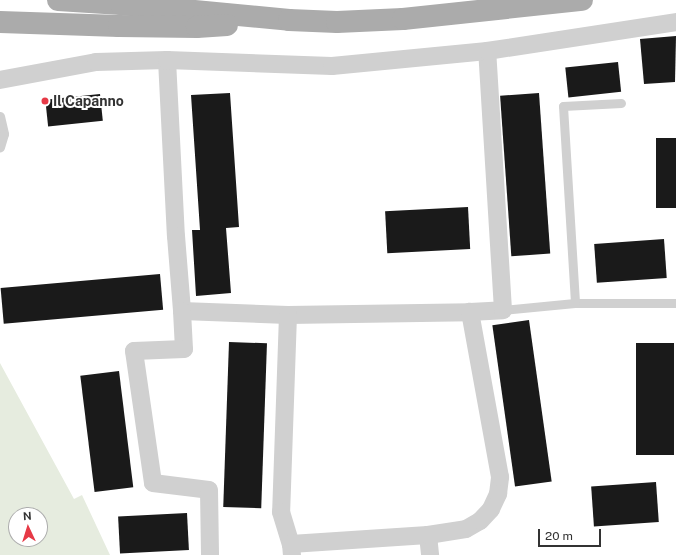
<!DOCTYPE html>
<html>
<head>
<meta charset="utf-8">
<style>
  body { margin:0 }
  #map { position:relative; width:676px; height:555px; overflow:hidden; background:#fff; font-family:"Public Sans",sans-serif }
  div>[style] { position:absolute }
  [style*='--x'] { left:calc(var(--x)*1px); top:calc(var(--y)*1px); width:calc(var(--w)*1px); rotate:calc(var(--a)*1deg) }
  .green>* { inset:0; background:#e6ecdf }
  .building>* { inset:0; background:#1a1a1a; transform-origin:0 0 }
  .lane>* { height:9px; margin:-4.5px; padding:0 4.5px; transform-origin:4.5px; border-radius:4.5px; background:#d0d0d0 }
  .street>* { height:18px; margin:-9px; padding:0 9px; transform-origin:9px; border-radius:9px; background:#d0d0d0 }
  .primary>* { height:22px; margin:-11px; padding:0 11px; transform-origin:11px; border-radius:11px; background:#ababab }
  .dots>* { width:11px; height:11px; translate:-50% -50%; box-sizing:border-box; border:2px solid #fff; border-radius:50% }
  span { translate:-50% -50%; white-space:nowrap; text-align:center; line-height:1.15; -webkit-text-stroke:4px #fff; paint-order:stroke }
  .poi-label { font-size:14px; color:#333; font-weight:700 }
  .left { translate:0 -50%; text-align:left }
  .north { position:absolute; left:8px; top:507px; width:40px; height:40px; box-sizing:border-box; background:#fff; border:1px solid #adadad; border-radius:50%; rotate:356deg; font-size:11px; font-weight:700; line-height:16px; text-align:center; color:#333 }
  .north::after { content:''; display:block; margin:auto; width:14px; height:18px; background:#e63946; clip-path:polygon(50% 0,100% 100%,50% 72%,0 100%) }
  .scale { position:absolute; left:538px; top:529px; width:63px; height:18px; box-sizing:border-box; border:2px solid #333; border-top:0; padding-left:5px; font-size:12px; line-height:14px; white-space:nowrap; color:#333; -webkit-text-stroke:3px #fff; paint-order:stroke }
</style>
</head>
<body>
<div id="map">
  <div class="green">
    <div style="clip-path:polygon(evenodd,0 363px,74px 499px,82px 495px,110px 555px,0 555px,0 363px,16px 515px,40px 515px,40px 539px,16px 539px,16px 515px)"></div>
  </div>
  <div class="building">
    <div style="clip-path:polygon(676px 36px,675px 82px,644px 84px,640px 39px)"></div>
    <div style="left:618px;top:62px;width:30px;height:53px;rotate:84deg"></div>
    <div style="clip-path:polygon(230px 93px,239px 227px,226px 228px,231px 293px,196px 296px,192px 230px,200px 230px,191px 95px)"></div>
    <div style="left:539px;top:93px;width:161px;height:39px;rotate:86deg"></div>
    <div style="left:100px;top:94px;width:27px;height:55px;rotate:84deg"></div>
    <div style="left:656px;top:138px;width:20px;height:70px"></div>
    <div style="left:468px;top:207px;width:42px;height:83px;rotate:87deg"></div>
    <div style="left:664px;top:239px;width:39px;height:70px;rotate:86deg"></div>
    <div style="left:160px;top:274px;width:36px;height:160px;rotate:85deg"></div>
    <div style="left:529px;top:320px;width:163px;height:37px;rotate:82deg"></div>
    <div style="left:229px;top:342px;width:38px;height:165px;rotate:2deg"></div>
    <div style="left:636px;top:343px;width:38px;height:112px"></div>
    <div style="left:119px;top:371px;width:117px;height:39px;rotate:83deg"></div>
    <div style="left:656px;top:482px;width:40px;height:65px;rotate:86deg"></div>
    <div style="left:187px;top:513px;width:37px;height:69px;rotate:87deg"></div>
  </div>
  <div class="lane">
    <div style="--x:621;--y:103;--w:58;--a:177"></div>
    <div style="--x:563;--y:106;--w:197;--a:86.5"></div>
    <div style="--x:575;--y:303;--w:101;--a:0"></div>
    <div style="--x:0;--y:116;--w:18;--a:77"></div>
    <div style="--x:4;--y:134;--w:14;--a:107"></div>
    <div style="--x:503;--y:310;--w:72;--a:-5.6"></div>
  </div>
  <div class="street">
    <div style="--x:167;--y:60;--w:176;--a:87.1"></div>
    <div style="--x:176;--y:236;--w:75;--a:85.4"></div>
    <div style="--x:182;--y:311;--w:106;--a:2.2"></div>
    <div style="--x:288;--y:315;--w:182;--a:-0.9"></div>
    <div style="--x:470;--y:312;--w:33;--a:-3"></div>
    <div style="--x:503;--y:310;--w:259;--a:-93.5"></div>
    <div style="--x:0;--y:80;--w:98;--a:-10.6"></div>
    <div style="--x:96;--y:62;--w:71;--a:-1.6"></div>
    <div style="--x:167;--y:60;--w:165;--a:2.1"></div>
    <div style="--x:332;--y:66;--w:156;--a:-5.5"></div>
    <div style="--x:487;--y:51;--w:191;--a:-8.7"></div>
    <div style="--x:182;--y:311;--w:38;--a:87"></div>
    <div style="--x:184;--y:349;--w:50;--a:177.7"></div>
    <div style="--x:134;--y:351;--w:133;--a:81.8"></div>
    <div style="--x:153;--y:483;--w:56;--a:7.1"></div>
    <div style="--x:209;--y:490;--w:65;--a:89.1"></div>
    <div style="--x:288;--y:315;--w:197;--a:92"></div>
    <div style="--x:281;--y:512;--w:34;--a:73"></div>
    <div style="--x:291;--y:544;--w:11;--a:85"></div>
    <div style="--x:428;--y:535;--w:20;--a:84"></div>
    <div style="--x:291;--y:544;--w:137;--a:-3.8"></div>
    <div style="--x:428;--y:535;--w:38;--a:-9"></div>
    <div style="--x:466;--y:529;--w:16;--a:-30"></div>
    <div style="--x:480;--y:521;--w:16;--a:-47"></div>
    <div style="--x:491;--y:509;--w:17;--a:-65"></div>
    <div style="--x:498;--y:494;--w:17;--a:-83"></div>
    <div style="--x:500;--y:477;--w:168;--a:-100.3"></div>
  </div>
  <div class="primary">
    <div style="--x:58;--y:0;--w:63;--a:3.6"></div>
    <div style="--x:121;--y:4;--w:169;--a:5.4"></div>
    <div style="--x:289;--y:20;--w:48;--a:2.4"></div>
    <div style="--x:337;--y:22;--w:66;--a:-2.6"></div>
    <div style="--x:403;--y:19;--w:180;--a:-6.1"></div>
    <div style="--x:0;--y:22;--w:119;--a:1.9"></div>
    <div style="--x:119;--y:26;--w:78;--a:0.7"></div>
    <div style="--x:197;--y:27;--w:30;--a:-4"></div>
  </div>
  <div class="dots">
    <div style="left:45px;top:101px;background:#e63946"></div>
  </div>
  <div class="poi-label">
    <span class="left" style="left:53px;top:101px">Il Capanno</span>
  </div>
  <div class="north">N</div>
  <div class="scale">20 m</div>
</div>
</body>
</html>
